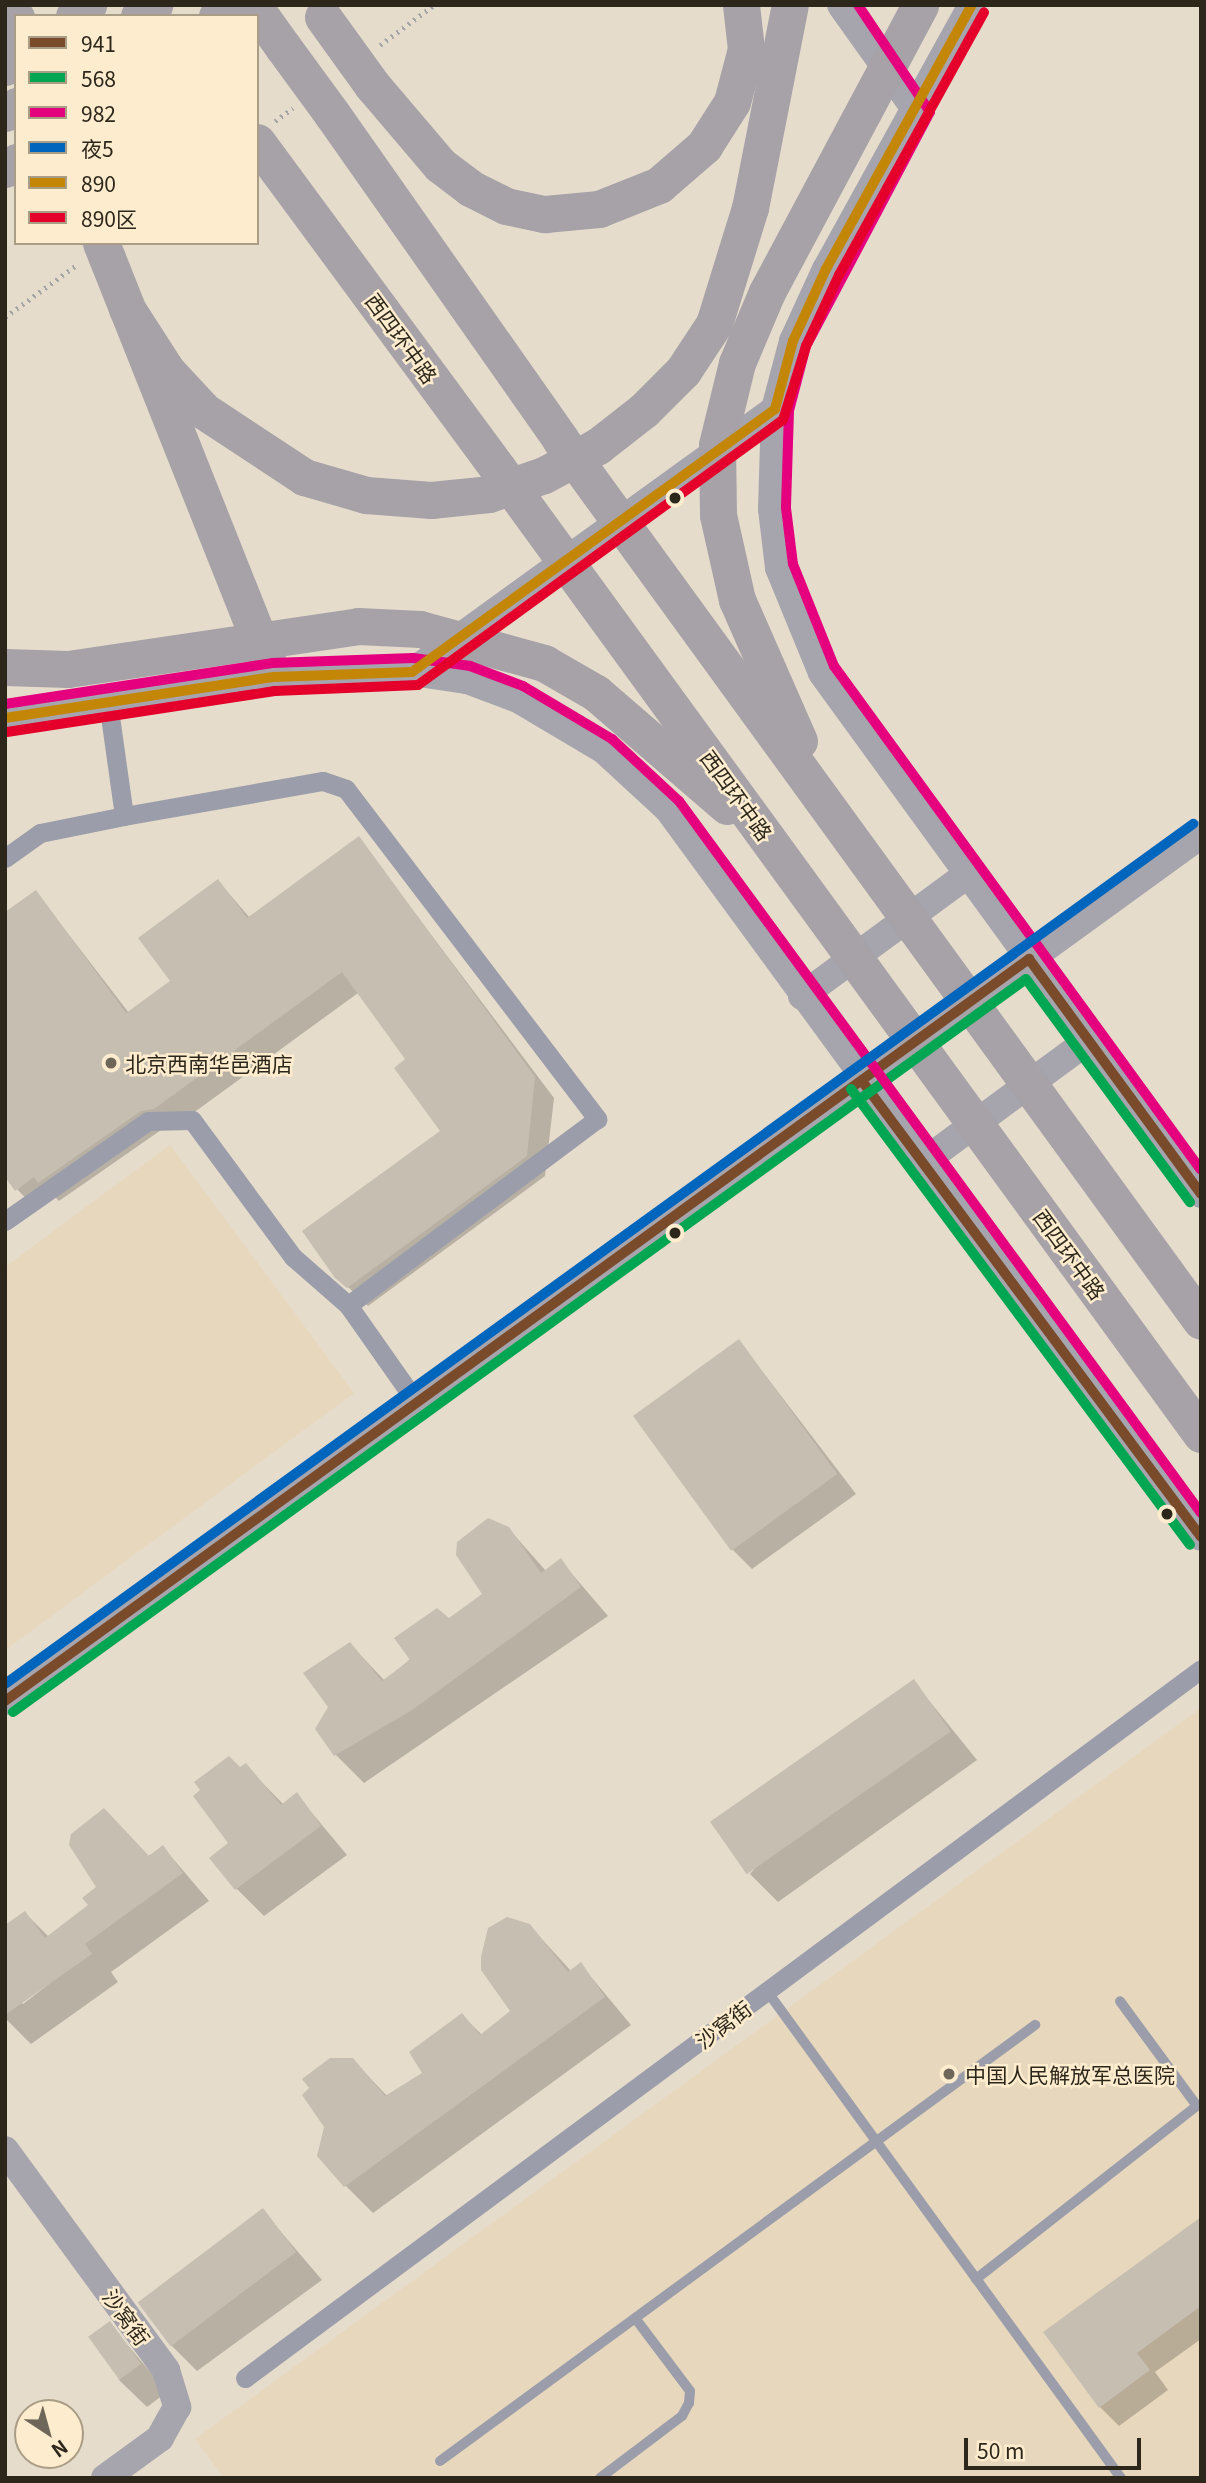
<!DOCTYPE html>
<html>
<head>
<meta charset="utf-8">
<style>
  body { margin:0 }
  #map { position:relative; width:1206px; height:2483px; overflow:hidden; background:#e6dccc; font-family:Georgia,"Noto Sans SC",serif }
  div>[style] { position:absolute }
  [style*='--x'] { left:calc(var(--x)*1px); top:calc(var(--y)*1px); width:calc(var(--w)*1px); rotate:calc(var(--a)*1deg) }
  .built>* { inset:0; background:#e7d7bc }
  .shadow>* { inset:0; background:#0003 }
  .building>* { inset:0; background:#c6beb1; transform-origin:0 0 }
  .path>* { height:4.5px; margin-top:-2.25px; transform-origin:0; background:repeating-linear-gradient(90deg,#a5a5a5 0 2px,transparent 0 7px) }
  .lane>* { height:10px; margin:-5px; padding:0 5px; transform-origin:5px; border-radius:5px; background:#9b9eaa }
  .street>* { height:19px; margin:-9.5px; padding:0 9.5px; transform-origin:9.5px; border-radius:9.5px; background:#9b9eaa }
  .secondary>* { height:28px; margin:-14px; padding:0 14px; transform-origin:14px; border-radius:14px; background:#a6a5ad }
  .highway>* { height:37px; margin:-18.5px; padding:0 18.5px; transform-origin:18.5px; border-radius:18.5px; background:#a6a2a8 }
  .highway-bridge>* { height:37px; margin:-18.5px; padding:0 18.5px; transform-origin:18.5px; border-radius:18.5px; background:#a6a2a8 }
  .bus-1>* { height:10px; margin:-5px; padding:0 5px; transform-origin:5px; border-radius:5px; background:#7a4b2a }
  .bus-2>* { height:10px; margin:-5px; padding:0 5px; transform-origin:5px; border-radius:5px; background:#00a651 }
  .bus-3>* { height:10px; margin:-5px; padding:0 5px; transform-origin:5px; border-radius:5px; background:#e5007d }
  .bus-4>* { height:10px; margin:-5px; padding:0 5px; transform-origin:5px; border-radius:5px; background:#0065bd }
  .bus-5>* { height:10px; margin:-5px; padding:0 5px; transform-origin:5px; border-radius:5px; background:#c48607 }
  .bus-6>* { height:10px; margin:-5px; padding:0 5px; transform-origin:5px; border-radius:5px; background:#e4002b }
  .dots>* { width:19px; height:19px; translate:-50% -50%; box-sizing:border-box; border:4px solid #fdecce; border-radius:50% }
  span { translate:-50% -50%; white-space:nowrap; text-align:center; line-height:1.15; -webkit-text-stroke:5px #fdecce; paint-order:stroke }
  .street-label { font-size:21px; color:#2d271b }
  .poi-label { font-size:21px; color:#2d271b }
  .left { translate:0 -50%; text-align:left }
  .frame { position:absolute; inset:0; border:7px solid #2d271b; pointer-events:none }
  .legend { position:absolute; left:14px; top:14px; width:245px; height:231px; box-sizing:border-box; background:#fdecce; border:2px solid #aa9d86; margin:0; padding:9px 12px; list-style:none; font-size:21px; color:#2d271b }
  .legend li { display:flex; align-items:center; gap:14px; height:35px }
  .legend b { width:35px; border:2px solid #aa9d86 }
  .north { position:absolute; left:14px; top:2399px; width:70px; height:70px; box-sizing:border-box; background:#fdecce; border:2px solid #aa9d86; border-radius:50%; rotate:144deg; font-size:19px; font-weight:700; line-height:28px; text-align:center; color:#2d271b }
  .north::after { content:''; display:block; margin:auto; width:24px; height:32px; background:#6e6659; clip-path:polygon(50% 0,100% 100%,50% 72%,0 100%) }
  .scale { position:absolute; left:964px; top:2438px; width:177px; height:32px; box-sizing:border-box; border:4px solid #2d271b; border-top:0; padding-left:9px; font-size:21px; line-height:24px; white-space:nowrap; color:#2d271b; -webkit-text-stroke:5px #fdecce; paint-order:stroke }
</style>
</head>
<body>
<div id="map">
  <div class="built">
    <div style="clip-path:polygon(170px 1145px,354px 1393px,5px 1650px,5px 1267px)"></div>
    <div style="clip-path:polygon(1201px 1708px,1201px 2478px,224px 2478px,195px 2439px)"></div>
  </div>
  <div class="shadow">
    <div style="clip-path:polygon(359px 839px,554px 1098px,545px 1176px,368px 1306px,348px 1287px,443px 1131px,408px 1059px,358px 993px,174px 1127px,161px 1130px,59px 1201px,54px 1196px,36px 1209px,17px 1189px,36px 892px,129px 1013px,172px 981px,218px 881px,250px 918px)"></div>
    <div style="clip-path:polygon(739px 1341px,856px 1494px,752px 1569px,733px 1550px)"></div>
    <div style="clip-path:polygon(508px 1528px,546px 1571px,560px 1560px,608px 1616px,364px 1783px,336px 1755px,330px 1707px,350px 1644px,385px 1681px,484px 1595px)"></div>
    <div style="clip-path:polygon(914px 1682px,977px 1760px,778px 1902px,750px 1874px)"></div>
    <div style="clip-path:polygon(245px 1765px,284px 1805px,297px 1795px,347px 1855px,264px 1916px,236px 1888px,231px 1843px)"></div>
    <div style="clip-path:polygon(evenodd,163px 1847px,209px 1901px,111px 1972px,118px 1982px,31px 2044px,5px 2018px,5px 1927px,25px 1913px,49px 1937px,90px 1905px,98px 1887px,163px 1847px,80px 1960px,23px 2004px,21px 2002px,80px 1960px)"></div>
    <div style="clip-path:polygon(529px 1925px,571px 1971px,581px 1965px,631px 2025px,373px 2213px,345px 2185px,352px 2059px,388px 2097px,425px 2073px,462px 2015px,482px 2035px,513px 2012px)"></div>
    <div style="clip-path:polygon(263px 2211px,322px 2280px,197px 2371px,169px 2343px)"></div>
    <div style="clip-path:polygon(1201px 2219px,1201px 2339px,1155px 2372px,1168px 2390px,1119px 2426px,1100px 2407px)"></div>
    <div style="clip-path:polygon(110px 2324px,167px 2392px,147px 2407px,119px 2380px)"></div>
  </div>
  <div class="building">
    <div style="clip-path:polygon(359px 836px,535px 1077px,527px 1156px,347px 1288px,335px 1278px,302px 1231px,440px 1131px,394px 1068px,405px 1059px,342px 972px,154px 1109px,141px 1111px,38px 1183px,34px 1177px,15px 1191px,5px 1177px,5px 912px,36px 890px,126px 1013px,170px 981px,138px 938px,218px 879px,247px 918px)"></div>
    <div style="left:739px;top:1339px;width:167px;height:131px;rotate:54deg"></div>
    <div style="clip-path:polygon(488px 1518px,509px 1527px,541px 1573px,561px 1558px,581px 1587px,412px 1710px,334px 1756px,315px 1729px,328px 1707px,303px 1673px,350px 1642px,382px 1681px,410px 1660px,394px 1638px,437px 1608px,449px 1618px,482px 1594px,456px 1555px,457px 1542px)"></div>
    <div style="left:914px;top:1679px;width:64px;height:249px;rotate:55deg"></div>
    <div style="clip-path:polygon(229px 1756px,240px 1767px,246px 1763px,281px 1805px,297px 1792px,321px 1826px,235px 1890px,209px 1858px,228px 1843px,193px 1796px,200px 1790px,194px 1782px)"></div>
    <div style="clip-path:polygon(104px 1808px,149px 1856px,163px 1845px,183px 1873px,85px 1944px,92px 1954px,5px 2015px,5px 1925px,25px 1911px,45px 1938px,88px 1905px,82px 1898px,96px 1887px,69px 1845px,71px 1834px)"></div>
    <div style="clip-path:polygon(507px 1917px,530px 1924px,568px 1972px,581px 1962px,605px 1997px,344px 2187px,317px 2156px,324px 2127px,302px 2095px,309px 2088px,302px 2079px,330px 2058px,353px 2058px,385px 2096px,422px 2073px,409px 2052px,462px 2013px,480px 2035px,510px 2011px,481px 1970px,481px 1957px,488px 1928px)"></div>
    <div style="left:263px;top:2208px;width:55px;height:157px;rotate:53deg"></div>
    <div style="clip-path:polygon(1201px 2217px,1201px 2306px,1137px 2353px,1150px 2370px,1099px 2408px,1043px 2332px)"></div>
    <div style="left:110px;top:2321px;width:53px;height:27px;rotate:54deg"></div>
  </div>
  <div class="path">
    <div style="--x:380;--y:45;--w:67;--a:-36.5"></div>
    <div style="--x:275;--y:121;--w:22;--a:-36"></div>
    <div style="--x:5;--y:317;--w:90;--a:-36"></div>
  </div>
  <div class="lane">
    <div style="--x:767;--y:1991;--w:602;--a:53.99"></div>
    <div style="--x:976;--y:2279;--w:281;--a:-38.1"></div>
    <div style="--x:1197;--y:2106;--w:130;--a:-126.3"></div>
    <div style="--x:440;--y:2461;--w:738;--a:-36.23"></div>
    <div style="--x:600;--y:2478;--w:103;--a:-37.1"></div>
    <div style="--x:682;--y:2416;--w:15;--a:-62"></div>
    <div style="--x:689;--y:2403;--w:12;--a:-85"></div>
    <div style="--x:690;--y:2391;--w:91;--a:-127"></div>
  </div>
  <div class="street">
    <div style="--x:108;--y:702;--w:115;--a:82"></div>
    <div style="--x:124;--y:816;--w:202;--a:-10"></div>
    <div style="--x:323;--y:781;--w:24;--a:19"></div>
    <div style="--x:346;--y:789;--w:415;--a:52.7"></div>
    <div style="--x:597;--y:1119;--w:311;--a:143.2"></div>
    <div style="--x:348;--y:1305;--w:120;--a:54.9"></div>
    <div style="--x:5;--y:858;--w:43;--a:-35.5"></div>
    <div style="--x:40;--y:833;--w:86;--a:-11.4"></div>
    <div style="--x:5;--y:1221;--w:174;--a:-35"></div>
    <div style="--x:148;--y:1121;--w:44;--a:-1.3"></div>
    <div style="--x:192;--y:1120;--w:170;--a:53.6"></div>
    <div style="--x:293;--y:1257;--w:73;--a:41.1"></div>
    <div style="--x:245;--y:2378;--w:1190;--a:-36.56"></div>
  </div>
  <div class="secondary">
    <div style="--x:841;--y:5;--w:129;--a:54.5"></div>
    <div style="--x:972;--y:5;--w:302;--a:118.9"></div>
    <div style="--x:826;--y:269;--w:79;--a:114.6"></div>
    <div style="--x:793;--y:341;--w:70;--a:104.8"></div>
    <div style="--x:775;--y:409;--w:100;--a:91.7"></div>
    <div style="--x:772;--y:509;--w:59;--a:83.2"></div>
    <div style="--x:779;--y:568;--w:113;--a:67.7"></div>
    <div style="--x:822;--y:673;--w:644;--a:53.97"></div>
    <div style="--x:412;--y:672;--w:448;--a:-35.9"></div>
    <div style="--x:5;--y:718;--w:272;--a:-8.7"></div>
    <div style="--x:274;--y:677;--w:138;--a:-2.1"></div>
    <div style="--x:412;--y:672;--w:56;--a:8.3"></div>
    <div style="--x:467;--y:680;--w:54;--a:20.4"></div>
    <div style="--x:518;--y:699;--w:100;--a:30.7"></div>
    <div style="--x:604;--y:750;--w:87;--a:42.7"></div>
    <div style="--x:668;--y:809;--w:902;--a:53.79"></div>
    <div style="--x:802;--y:996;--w:205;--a:-36.3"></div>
    <div style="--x:922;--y:1163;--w:207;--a:-36.4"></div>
    <div style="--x:5;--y:1701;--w:1477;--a:-35.91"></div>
    <div style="--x:5;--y:2150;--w:273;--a:53.8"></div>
    <div style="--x:166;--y:2370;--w:39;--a:73"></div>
    <div style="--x:177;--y:2407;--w:35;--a:119"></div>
    <div style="--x:160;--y:2438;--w:68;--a:144"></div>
  </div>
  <div class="highway">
    <div style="--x:253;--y:5;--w:52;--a:54.5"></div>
    <div style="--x:74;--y:16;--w:18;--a:-38"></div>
    <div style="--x:139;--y:16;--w:19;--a:-36"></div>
    <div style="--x:217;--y:16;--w:18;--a:-38"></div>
    <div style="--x:5;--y:67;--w:14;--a:-36"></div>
    <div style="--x:372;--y:85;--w:105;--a:49.6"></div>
    <div style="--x:440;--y:165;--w:38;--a:37"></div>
    <div style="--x:470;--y:188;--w:40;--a:26.6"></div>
    <div style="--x:506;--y:206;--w:40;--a:12"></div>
    <div style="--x:545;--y:214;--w:54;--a:-5.3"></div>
    <div style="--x:599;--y:209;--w:65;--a:-21.8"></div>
    <div style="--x:659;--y:185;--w:60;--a:-40.9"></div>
    <div style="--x:704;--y:146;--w:52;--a:-57.5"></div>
    <div style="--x:732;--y:102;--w:55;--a:-75.2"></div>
    <div style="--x:746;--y:49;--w:44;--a:-96.5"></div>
    <div style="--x:5;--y:113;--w:13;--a:-32"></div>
    <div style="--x:332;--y:114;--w:397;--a:54.9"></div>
    <div style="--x:257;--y:142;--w:406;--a:53.6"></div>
    <div style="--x:5;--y:169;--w:13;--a:-32"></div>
    <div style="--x:107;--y:258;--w:451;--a:68.3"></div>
    <div style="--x:127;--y:309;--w:74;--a:57.2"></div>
    <div style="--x:167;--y:371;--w:54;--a:47.2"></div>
    <div style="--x:204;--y:411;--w:120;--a:33.4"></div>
    <div style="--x:304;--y:477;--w:65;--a:16.2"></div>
    <div style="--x:366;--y:495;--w:65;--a:4.4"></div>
    <div style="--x:431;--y:500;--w:58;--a:-5.9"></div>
    <div style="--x:489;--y:494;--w:58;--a:-19.1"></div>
    <div style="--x:544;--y:475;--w:61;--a:-28.2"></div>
    <div style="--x:598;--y:446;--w:58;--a:-38"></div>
    <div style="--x:644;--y:410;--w:55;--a:-45"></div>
    <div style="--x:683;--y:371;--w:56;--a:-56.6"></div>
    <div style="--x:714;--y:324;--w:121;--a:-72.8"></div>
    <div style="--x:750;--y:208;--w:207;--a:-78.9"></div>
  </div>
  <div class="highway-bridge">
    <div style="--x:323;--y:17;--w:84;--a:54.2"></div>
    <div style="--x:5;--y:26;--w:14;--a:-36"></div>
    <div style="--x:283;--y:47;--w:83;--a:53.8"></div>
    <div style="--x:101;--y:243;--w:16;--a:68"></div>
    <div style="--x:560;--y:439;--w:1090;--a:53.99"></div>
    <div style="--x:498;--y:469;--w:1194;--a:53.93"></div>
    <div style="--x:5;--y:667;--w:63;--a:1.8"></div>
    <div style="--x:68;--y:669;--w:293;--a:-8.4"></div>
    <div style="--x:358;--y:626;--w:62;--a:2.8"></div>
    <div style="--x:420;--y:629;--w:129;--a:15.3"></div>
    <div style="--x:544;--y:663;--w:60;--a:30"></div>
    <div style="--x:596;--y:693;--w:173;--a:40.8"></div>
    <div style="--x:799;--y:741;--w:154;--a:-113.7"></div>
    <div style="--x:737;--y:600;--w:87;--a:-102.6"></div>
    <div style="--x:718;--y:515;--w:70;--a:-90.8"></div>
    <div style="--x:717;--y:445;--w:84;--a:-76.3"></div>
    <div style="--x:737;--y:363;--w:77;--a:-67.1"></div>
    <div style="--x:767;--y:292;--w:325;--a:-61.9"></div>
  </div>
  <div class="bus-1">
    <div style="--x:862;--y:1081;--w:568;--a:53.37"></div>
    <div style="--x:5;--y:1701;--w:1265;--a:-35.93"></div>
    <div style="--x:1029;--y:959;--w:291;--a:53.8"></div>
  </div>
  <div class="bus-2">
    <div style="--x:851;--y:1089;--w:568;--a:53.37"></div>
    <div style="--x:13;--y:1712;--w:1250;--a:-35.89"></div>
    <div style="--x:1026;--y:979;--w:277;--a:53.7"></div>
  </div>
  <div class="bus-3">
    <div style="--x:858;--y:5;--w:129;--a:56.1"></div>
    <div style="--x:930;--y:112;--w:265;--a:117.9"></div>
    <div style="--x:806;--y:346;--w:67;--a:104.7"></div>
    <div style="--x:789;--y:411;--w:97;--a:91.8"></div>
    <div style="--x:786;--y:508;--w:56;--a:82.9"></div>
    <div style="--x:793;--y:564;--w:110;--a:68.1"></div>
    <div style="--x:834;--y:666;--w:623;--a:53.94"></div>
    <div style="--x:5;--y:704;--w:270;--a:-8.7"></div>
    <div style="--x:272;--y:663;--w:141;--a:-2"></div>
    <div style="--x:413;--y:658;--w:58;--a:8"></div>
    <div style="--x:470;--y:666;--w:57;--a:20.7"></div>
    <div style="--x:523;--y:686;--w:104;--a:30.8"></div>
    <div style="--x:612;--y:739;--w:91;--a:42.8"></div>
    <div style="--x:679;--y:801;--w:883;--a:53.75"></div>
  </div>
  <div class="bus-4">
    <div style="--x:5;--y:1684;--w:1467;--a:-35.9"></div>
  </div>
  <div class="bus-5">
    <div style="--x:5;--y:718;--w:272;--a:-8.7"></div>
    <div style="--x:274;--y:677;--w:138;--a:-2.1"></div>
    <div style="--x:412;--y:672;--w:448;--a:-35.9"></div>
    <div style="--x:775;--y:409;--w:70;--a:-75.2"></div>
    <div style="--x:793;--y:341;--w:79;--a:-65.4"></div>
    <div style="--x:826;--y:269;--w:302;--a:-61.1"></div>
  </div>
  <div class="bus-6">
    <div style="--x:7;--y:732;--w:271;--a:-8.7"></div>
    <div style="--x:275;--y:691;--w:143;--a:-2.4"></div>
    <div style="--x:418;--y:685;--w:451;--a:-36"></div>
    <div style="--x:783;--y:420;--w:77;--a:-72.7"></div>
    <div style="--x:806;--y:346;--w:78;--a:-65.1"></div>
    <div style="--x:839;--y:275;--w:300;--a:-61.1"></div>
  </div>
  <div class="dots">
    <div style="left:675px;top:498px;background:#2d271b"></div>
    <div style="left:111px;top:1063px;background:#6e6659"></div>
    <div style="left:675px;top:1233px;background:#2d271b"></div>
    <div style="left:1167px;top:1514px;background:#2d271b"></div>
    <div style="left:949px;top:2074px;background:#6e6659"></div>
  </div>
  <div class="street-label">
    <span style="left:402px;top:338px;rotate:54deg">西四环中路</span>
    <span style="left:737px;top:795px;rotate:54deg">西四环中路</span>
    <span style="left:1070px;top:1254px;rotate:54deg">西四环中路</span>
    <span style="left:723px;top:2024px;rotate:-37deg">沙窝街</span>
    <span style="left:127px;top:2317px;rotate:54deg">沙窝街</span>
  </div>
  <div class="poi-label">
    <span class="left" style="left:125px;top:1063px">北京西南华邑酒店</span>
    <span class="left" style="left:965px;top:2074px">中国人民解放军总医院</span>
  </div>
  <div class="frame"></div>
  <ul class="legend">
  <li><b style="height:9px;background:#7a4b2a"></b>941</li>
  <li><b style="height:9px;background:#00a651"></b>568</li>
  <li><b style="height:9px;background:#e5007d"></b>982</li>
  <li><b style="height:9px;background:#0065bd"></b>夜5</li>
  <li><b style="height:9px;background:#c48607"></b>890</li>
  <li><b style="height:9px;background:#e4002b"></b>890区</li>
  </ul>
  <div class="north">N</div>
  <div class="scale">50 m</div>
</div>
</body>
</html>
